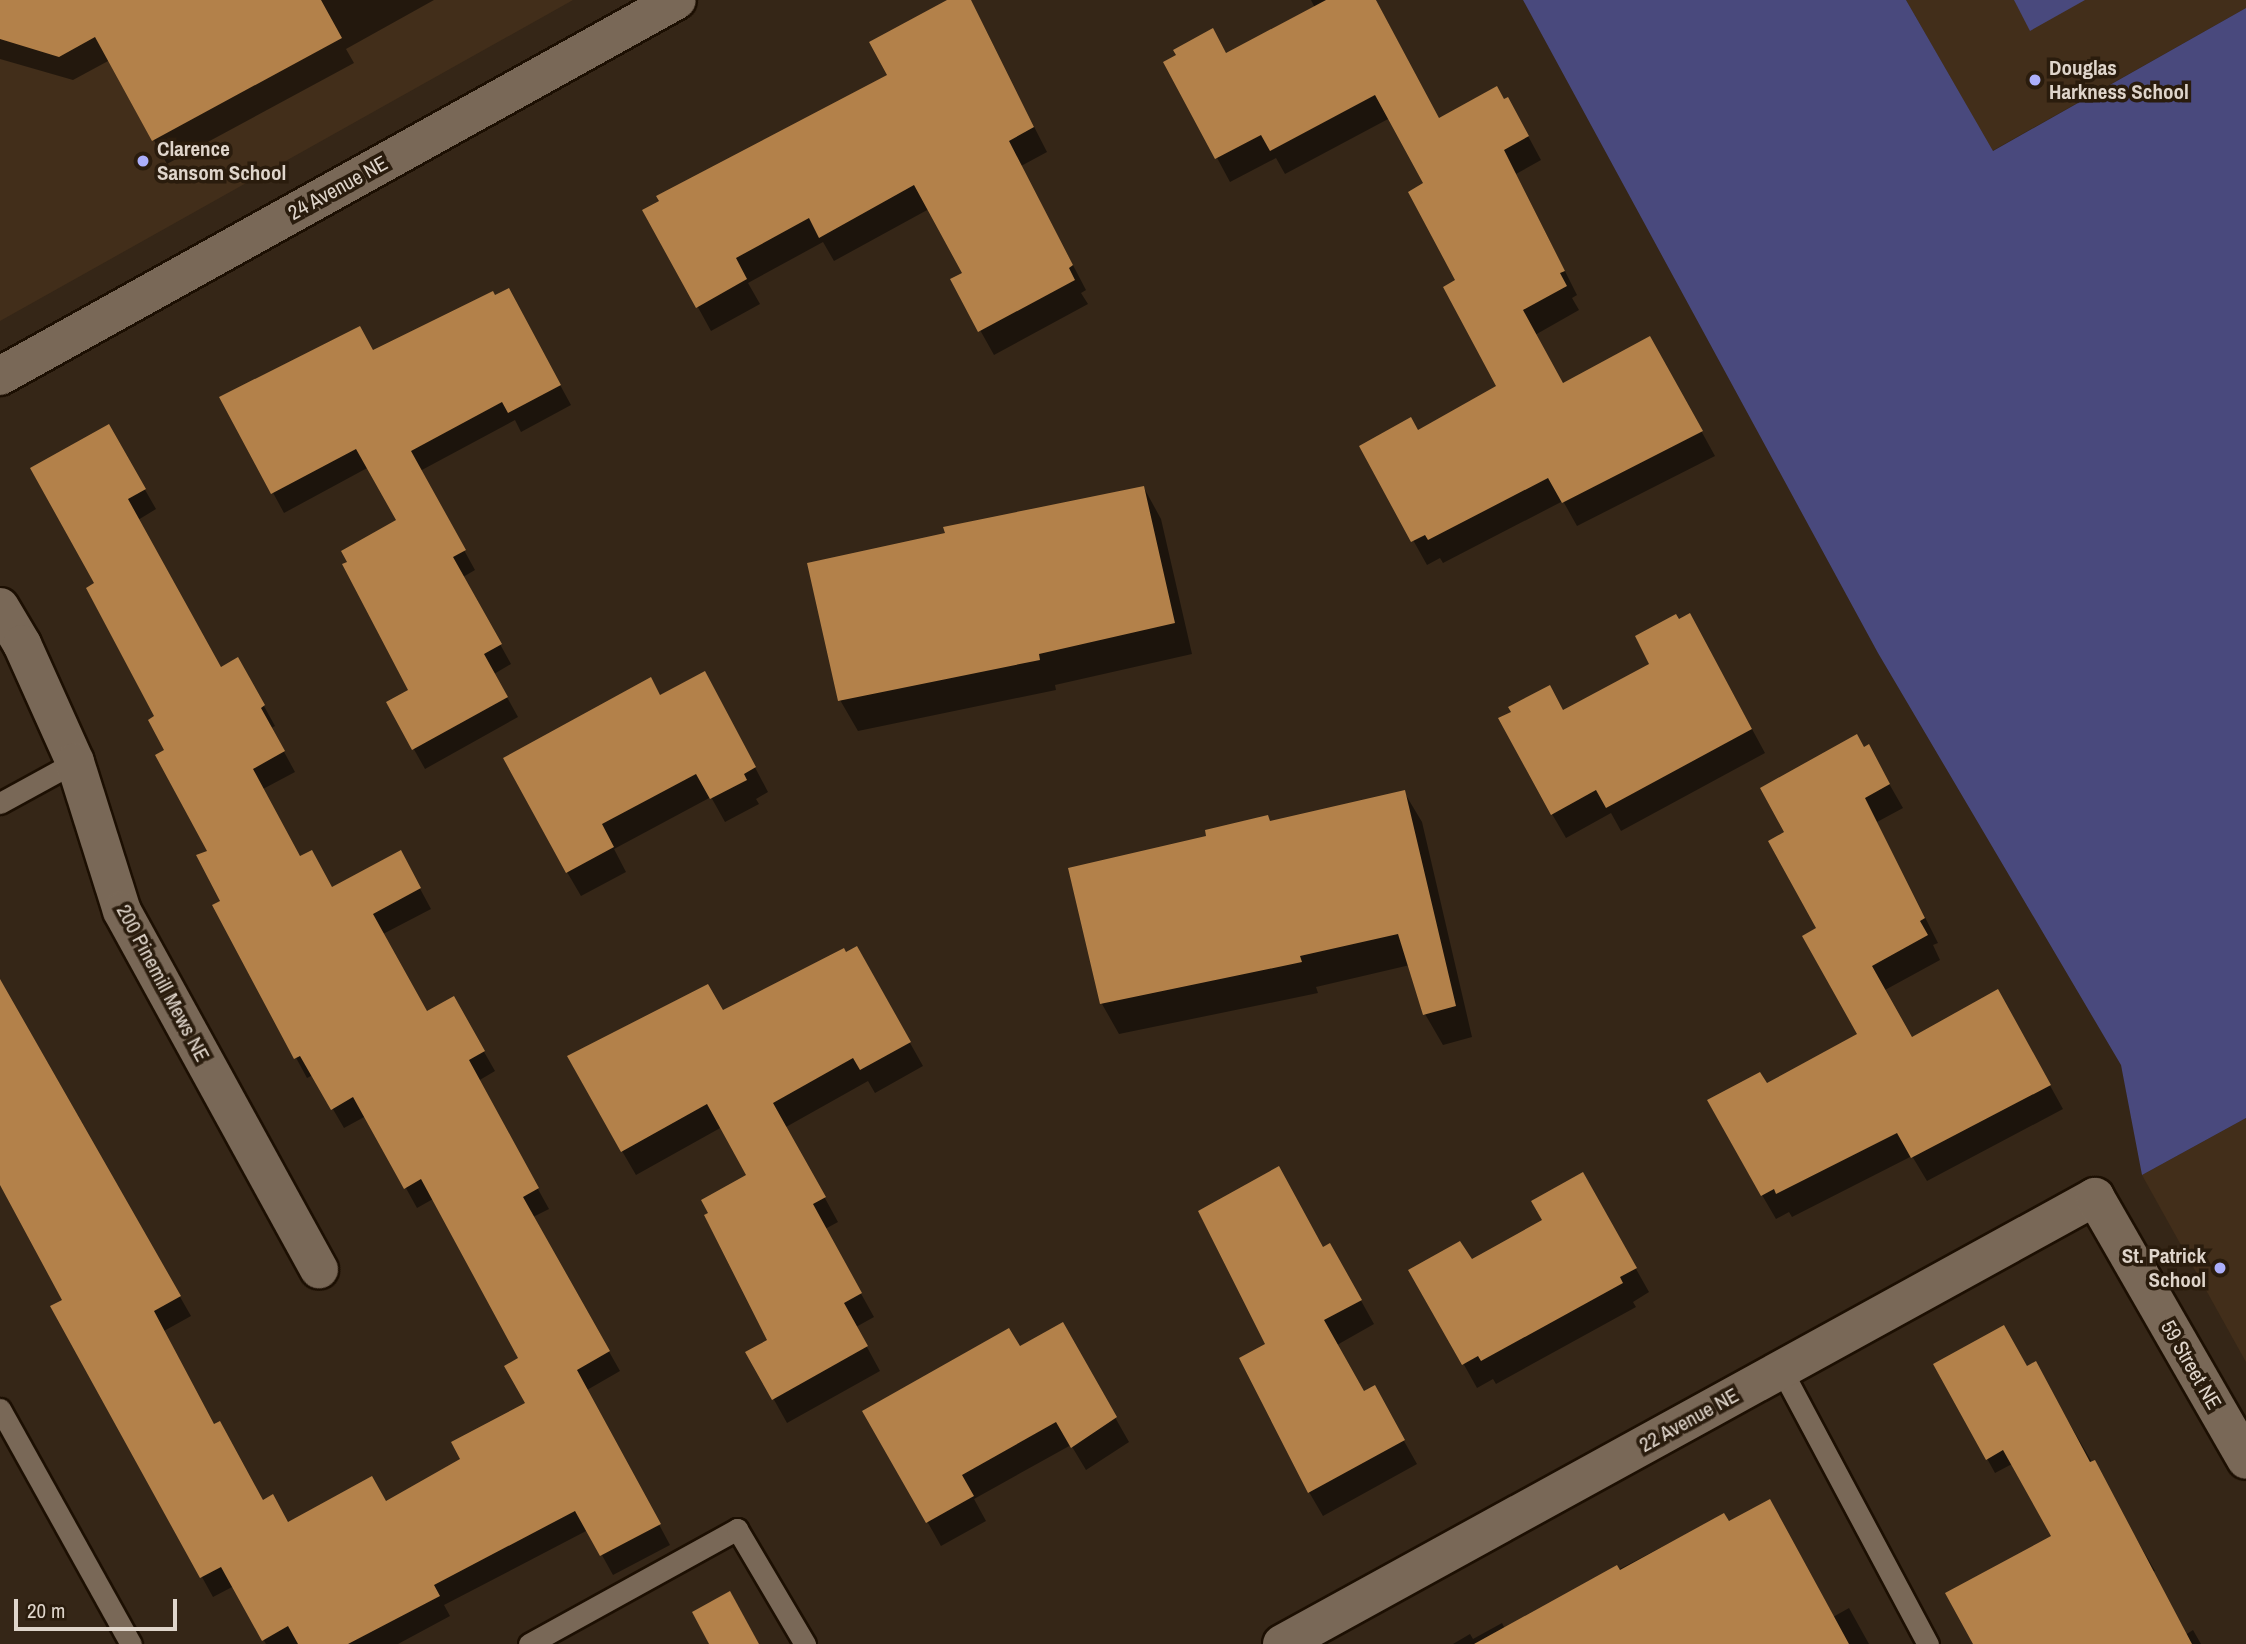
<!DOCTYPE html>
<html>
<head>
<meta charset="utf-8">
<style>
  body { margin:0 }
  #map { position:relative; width:2246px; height:1644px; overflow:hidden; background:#352617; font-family:"Archivo Narrow",sans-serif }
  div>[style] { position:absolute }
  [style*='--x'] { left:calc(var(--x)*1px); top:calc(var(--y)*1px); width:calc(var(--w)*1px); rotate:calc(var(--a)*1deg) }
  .built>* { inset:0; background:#422e1a }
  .green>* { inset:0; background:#49497d }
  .shadow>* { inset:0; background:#0007 }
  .building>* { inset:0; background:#b3814a }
  .roads { filter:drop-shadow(2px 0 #1c0f02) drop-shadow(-2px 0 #1c0f02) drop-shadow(0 2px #1c0f02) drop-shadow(0 -2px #1c0f02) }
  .lane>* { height:21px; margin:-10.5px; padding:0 10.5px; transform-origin:10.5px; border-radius:10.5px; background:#796857 }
  .street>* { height:38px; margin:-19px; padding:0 19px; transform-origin:19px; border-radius:19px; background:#796857 }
  .dots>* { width:19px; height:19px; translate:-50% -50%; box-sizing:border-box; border:4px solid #2a1c0d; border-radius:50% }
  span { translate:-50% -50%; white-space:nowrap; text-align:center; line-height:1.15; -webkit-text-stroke:7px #2a1c0d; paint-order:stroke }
  .poi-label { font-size:21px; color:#dfd5cb; font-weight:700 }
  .left { translate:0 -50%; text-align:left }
  .right { translate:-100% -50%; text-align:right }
  .street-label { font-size:21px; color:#dfd5cb }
  .scale { position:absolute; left:14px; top:1599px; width:163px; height:32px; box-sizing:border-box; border:4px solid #dfd5cb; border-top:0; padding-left:9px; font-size:21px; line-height:24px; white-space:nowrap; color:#dfd5cb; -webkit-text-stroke:5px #2a1c0d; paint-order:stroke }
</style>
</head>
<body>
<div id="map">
  <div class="built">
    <div style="clip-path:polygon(0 0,573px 0,0 321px)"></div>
    <div style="clip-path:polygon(1906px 0,2246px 0,2246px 8px,1992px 151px)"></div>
    <div style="clip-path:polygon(2246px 1118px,2246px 1362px,2142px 1175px)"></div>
  </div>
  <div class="green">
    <div style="clip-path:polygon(1523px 0,1906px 0,1993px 151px,2246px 8px,2246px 1118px,2142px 1175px,2121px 1065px,1878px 653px)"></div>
    <div style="clip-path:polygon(2014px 0,2085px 0,2030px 31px)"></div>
  </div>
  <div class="shadow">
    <div style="clip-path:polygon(0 0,434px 0,346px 49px,354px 63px,167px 164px,110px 60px,73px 80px,0 59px)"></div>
    <div style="clip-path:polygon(951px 0,969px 0,1047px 152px,1021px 166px,1086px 290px,1081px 293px,1088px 304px,994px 355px,952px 280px,965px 274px,929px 209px,834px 261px,823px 242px,748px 283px,760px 304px,711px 331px,645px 211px,889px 76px)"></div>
    <div style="clip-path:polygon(1311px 0,1376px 0,1439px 120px,1521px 123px,1541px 160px,1516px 174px,1577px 295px,1572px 298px,1579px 310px,1535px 335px,1563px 385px,1663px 362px,1715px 456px,1577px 526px,1563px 501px,1443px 563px,1440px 558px,1427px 565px,1361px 447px,1417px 432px,1499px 387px,1426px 184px,1390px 118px,1285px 174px,1276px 158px,1230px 182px,1166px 63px,1226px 55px,1315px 8px)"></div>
    <div style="clip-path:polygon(495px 297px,519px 310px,571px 405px,521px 432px,515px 420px,420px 471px,475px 570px,463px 577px,511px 664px,494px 674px,518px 717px,425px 769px,388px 703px,410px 691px,398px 521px,369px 467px,284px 513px,221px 397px,373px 352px)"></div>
    <div style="clip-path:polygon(109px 427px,156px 509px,138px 520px,221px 669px,249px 679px,275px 726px,271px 728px,295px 772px,263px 789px,300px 858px,332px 889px,411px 872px,431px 909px,383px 934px,426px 1013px,453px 998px,495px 1071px,478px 1081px,549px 1209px,533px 1217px,620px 1371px,587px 1390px,670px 1545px,613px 1575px,588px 1530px,444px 1605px,450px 1616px,398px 1644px,266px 1644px,234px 1586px,213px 1597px,53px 1307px,64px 1301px,0 1182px,0 983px,191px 1316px,164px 1331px,214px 1426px,263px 1502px,288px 1524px,386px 1503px,462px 1459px,527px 1404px,521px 1359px,433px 1199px,417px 1208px,366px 1116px,344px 1128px,313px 1075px,307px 1078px,214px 906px,222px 901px,210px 852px,157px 717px,97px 584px)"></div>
    <div style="clip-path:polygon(1144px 488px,1161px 519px,1192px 654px,1055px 685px,1056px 690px,858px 731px,840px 700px)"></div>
    <div style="clip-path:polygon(1703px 639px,1765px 753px,1621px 831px,1611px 813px,1566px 838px,1552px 814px,1563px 712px)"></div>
    <div style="clip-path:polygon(660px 697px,718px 697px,768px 792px,756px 799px,759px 804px,725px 822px,711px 797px,614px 849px,626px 872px,581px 896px,567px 872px)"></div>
    <div style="clip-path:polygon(1868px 747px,1903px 808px,1877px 822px,1938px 943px,1933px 945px,1940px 960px,1885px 990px,1912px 1039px,2011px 1015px,2063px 1109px,1927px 1181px,1912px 1156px,1792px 1217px,1789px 1212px,1776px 1219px,1762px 1195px,1766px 1086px,1859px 1034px,1786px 833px)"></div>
    <div style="clip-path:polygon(1404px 792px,1422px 822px,1472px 1037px,1443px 1045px,1425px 1014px,1410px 965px,1316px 987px,1318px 993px,1119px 1034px,1102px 1004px,1070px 869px)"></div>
    <div style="clip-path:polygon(870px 972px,923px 1066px,875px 1093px,868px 1081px,786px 1127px,838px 1222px,825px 1229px,874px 1317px,856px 1327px,880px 1371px,787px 1423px,748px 1353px,770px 1341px,749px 1176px,722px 1127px,636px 1175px,622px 1151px,722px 1012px)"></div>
    <div style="clip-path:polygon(1596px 1198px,1649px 1292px,1633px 1302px,1636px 1307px,1496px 1384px,1493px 1379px,1477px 1388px,1411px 1270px,1471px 1262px)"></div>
    <div style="clip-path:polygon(1330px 1245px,1374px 1324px,1337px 1345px,1364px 1393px,1374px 1388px,1417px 1464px,1323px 1516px,1309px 1492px,1268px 1344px,1323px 1249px)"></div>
    <div style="clip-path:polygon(1062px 1324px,1129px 1442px,1086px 1470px,1071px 1445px,974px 1499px,986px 1521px,941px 1546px,865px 1411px,1019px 1348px)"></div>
    <div style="clip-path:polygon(1935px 1364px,2026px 1369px,2035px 1364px,2155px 1571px,2151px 1573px,2185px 1635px,2193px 1630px,2201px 1644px,1975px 1644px,2053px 1536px,2012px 1464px,1995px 1473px)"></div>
    <div style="clip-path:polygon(1723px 1515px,1833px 1617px,1849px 1608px,1869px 1644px,1453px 1644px,1470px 1634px,1473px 1639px,1502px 1623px,1505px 1629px)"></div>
  </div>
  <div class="building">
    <div style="clip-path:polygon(0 0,321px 0,342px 38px,152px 141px,95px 37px,59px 57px,0 39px)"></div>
    <div style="clip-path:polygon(947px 0,971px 0,1034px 127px,1009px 141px,1073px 265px,1069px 268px,1075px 280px,978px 332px,950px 279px,962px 273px,914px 185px,819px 238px,809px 218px,736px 258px,747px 279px,696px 308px,642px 210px,659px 201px,656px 196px,887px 75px,869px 42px)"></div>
    <div style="clip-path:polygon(1326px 0,1376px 0,1439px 118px,1497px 86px,1504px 99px,1508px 97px,1529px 136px,1504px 150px,1565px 271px,1560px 273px,1567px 286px,1523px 310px,1563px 383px,1650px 336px,1703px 431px,1562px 503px,1548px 478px,1428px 540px,1425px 535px,1411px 542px,1359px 446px,1411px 417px,1418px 430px,1496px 386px,1443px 287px,1455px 280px,1408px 192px,1423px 183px,1375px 95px,1270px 151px,1261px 135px,1215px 159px,1163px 62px,1176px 55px,1173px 50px,1213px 28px,1226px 53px)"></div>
    <div style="clip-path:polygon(509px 288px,561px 385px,508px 413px,502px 402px,411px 451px,466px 550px,453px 557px,502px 644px,484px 654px,508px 697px,412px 750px,386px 702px,408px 690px,342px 564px,347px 562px,341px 551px,396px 520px,356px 449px,271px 494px,219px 397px,360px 326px,373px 350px,493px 291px,495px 295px)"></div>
    <div style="clip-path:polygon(109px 424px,146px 489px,128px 499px,221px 667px,238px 657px,265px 705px,261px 708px,285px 751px,253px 769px,300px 856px,312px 850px,332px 887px,401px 850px,421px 888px,373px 914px,427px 1011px,454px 996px,485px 1051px,469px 1060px,539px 1188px,523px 1197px,610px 1351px,577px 1370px,661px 1524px,600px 1556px,575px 1511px,434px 1585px,440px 1596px,348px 1644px,298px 1644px,288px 1626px,262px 1641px,221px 1567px,200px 1578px,50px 1306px,62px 1300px,0 1185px,0 979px,181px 1296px,154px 1311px,214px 1424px,220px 1421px,263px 1500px,273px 1494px,288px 1522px,372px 1476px,386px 1501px,460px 1459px,451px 1442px,525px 1403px,504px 1366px,518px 1358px,421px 1179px,404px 1189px,353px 1097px,331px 1110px,300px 1056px,294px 1059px,212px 905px,220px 901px,196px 855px,207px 851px,155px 755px,164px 750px,148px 720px,154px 716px,86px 588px,94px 583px,30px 468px)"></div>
    <div style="clip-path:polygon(1144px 486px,1175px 623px,1039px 654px,1040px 660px,838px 701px,807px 563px,945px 533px,943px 527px)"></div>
    <div style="clip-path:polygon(1690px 613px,1752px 729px,1606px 808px,1596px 790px,1551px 815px,1498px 718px,1511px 712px,1508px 707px,1550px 685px,1563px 710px,1649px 664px,1635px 636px,1676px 614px,1679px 619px)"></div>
    <div style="clip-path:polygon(705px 671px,756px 767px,744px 774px,747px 780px,710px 799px,696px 774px,602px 824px,614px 847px,566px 873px,503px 758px,651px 677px,660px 695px)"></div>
    <div style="clip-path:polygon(1857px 734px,1864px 747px,1869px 744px,1890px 784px,1865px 798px,1925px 918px,1920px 921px,1928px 935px,1872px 966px,1912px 1037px,1998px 989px,2051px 1085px,1911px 1158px,1897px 1133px,1776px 1194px,1774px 1189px,1761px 1196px,1707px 1100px,1760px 1072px,1767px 1083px,1857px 1034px,1802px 936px,1816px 928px,1768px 841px,1784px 832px,1760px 788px)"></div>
    <div style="clip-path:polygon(1405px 790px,1456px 1006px,1423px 1015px,1398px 934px,1300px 956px,1302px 962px,1100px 1004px,1068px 868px,1206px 836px,1205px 830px,1268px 815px,1270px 821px)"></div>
    <div style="clip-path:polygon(857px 946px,911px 1042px,860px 1070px,853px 1058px,773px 1103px,826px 1197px,813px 1204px,862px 1293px,844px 1303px,868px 1346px,772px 1400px,745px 1352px,767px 1340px,704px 1215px,708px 1213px,701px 1200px,746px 1175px,707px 1104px,621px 1152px,567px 1056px,708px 984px,723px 1010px,844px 948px,846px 952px)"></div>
    <div style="clip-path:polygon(1279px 1166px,1323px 1247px,1330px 1243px,1362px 1300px,1324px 1320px,1364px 1391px,1375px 1385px,1405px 1440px,1308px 1493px,1239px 1358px,1265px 1344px,1198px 1211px)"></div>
    <div style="clip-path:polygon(1583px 1172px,1637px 1268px,1620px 1277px,1623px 1283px,1481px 1361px,1478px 1356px,1462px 1365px,1408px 1270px,1460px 1241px,1472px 1259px,1542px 1220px,1531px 1201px)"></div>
    <div style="clip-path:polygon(1063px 1322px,1117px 1417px,1071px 1448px,1056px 1422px,962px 1475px,974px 1496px,926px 1523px,862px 1411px,1009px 1328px,1020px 1346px)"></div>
    <div style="clip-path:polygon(2004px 1325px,2027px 1366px,2036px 1361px,2090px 1462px,2095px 1460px,2192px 1644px,1973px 1644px,1945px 1593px,2051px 1536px,2003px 1450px,1986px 1460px,1933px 1364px)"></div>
    <div style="clip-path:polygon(1770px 1499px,1849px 1644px,1474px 1644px,1617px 1565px,1620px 1570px,1724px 1513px,1729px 1521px)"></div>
    <div style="clip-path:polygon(730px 1591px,759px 1644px,709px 1644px,692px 1612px)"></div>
  </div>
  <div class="roads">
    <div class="lane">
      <div style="--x:0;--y:803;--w:85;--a:-28.7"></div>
      <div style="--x:1781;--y:1369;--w:312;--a:61.9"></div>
      <div style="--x:0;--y:1409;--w:269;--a:60.9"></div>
      <div style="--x:529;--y:1644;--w:238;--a:-28.9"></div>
      <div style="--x:737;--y:1529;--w:134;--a:59.4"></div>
    </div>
    <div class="street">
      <div style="--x:0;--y:376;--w:774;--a:-29.05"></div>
      <div style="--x:0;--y:607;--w:43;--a:59.3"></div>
      <div style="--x:22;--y:644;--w:129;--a:65.8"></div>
      <div style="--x:75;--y:762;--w:156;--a:72.5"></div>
      <div style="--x:122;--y:911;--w:409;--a:61.2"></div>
      <div style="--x:1282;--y:1644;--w:928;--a:-28.8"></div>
      <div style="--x:2095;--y:1197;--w:303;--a:60.1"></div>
    </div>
  </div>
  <div class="dots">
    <div style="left:2035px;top:80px;background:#acaffb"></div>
    <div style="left:143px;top:161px;background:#acaffb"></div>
    <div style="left:2220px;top:1268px;background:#acaffb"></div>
  </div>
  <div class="poi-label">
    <span class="left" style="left:2049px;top:80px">Douglas<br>Harkness School</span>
    <span class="left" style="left:157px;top:161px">Clarence<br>Sansom School</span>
    <span class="right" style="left:2206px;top:1268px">St. Patrick<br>School</span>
  </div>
  <div class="street-label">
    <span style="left:338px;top:188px;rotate:-29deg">24 Avenue NE</span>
    <span style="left:163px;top:983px;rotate:62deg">200 Pinemill Mews NE</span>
    <span style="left:2191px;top:1365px;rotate:60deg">59 Street NE</span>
    <span style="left:1689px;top:1420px;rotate:-29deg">22 Avenue NE</span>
  </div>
  <div class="scale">20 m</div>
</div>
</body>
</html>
